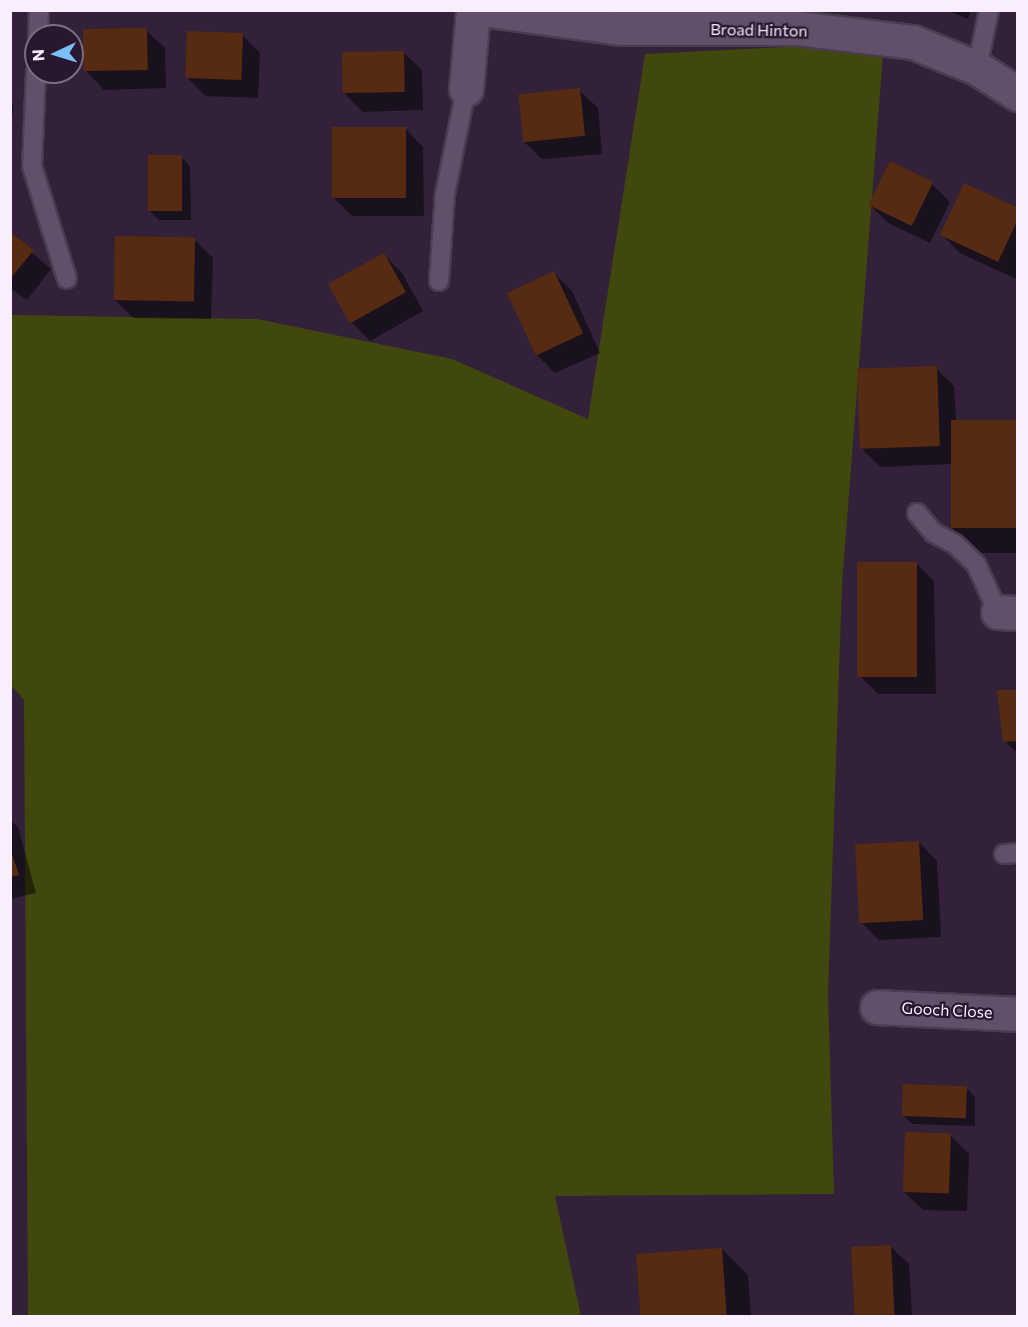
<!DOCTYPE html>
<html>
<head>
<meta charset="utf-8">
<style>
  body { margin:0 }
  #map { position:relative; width:1028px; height:1327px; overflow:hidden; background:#322139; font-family:Commissioner,sans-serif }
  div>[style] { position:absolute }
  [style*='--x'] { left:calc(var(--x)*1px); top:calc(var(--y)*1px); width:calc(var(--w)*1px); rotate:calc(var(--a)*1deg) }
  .green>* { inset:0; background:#40480d }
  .shadow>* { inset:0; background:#0007 }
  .building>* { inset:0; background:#572b11; transform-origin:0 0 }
  .roads { filter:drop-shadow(2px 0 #4a3c51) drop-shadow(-2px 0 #4a3c51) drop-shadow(0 2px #4a3c51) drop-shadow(0 -2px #4a3c51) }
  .service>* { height:18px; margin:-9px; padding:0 9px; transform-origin:9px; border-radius:9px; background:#62506b }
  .minor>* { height:33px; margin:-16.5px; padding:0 16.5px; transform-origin:16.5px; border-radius:16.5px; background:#62506b }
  span { translate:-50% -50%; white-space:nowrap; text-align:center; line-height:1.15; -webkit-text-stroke:4.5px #28172f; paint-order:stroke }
  .street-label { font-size:16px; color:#f9eefe }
  .frame { position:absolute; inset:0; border:12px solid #f9eefe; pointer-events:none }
  .north { position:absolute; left:24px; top:24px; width:60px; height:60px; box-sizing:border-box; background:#28172f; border:2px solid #7c6d82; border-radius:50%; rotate:266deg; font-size:16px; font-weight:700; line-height:24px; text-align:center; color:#f9eefe }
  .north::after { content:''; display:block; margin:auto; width:21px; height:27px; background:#7cbef9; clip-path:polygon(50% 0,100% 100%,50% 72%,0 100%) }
</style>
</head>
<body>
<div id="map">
  <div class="green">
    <div style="clip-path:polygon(884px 42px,842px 584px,828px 994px,834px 1194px,555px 1196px,581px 1316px,28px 1316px,24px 700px,10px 684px,10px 315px,257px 319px,452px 359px,588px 419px,645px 54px)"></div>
  </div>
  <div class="shadow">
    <div style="clip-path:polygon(946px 10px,971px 10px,968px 19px)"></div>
    <div style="clip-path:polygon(146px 30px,165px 48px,166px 88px,104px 90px,86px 71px)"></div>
    <div style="clip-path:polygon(242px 35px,260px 53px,258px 98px,205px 96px,187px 77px)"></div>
    <div style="clip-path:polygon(403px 52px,422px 70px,423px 110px,363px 112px,345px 94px)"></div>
    <div style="clip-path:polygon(10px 71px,13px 114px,10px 114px)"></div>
    <div style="clip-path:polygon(579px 90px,598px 108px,602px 154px,542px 159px,523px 141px)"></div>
    <div style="clip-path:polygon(405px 128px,423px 147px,424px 216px,352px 216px,334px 198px)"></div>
    <div style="clip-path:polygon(181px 157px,190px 166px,191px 220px,159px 220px,150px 211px)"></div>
    <div style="clip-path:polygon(932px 184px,950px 202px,930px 243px,888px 223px,870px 205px)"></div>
    <div style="clip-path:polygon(1018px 209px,1016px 279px,960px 253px,942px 235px)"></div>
    <div style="clip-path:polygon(10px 234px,51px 269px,27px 300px,10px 288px)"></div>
    <div style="clip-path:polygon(195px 240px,213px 258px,211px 319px,133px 318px,115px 300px)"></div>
    <div style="clip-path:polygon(384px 255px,402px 273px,423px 311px,370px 341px,352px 323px)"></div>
    <div style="clip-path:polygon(554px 273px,572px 291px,600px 353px,555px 373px,537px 355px)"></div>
    <div style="clip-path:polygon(936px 368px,954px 386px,956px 421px,1018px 421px,1018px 553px,977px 553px,951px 527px,952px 464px,880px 467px,862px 449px)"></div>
    <div style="clip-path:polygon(916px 563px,934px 581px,936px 694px,878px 694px,860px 676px)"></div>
    <div style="clip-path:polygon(1018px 691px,1018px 754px,1005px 741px)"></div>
    <div style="clip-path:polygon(10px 820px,18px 827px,36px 893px,10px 899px)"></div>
    <div style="clip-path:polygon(919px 842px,937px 861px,941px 937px,879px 940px,861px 922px)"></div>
    <div style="clip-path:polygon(966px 1088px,975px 1097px,975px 1126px,912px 1124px,903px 1115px)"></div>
    <div style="clip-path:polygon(950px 1135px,969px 1154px,967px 1211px,923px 1210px,904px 1192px)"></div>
    <div style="clip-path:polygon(890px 1246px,909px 1264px,912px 1316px,857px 1316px,853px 1248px)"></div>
    <div style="clip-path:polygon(722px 1249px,748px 1275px,751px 1316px,642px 1316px,637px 1255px)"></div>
  </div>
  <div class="building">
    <div style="left:147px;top:28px;width:42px;height:64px;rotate:89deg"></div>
    <div style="left:187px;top:31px;width:56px;height:47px;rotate:2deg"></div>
    <div style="left:404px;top:51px;width:41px;height:62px;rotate:89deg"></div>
    <div style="left:580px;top:88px;width:48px;height:62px;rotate:84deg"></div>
    <div style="left:332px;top:127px;width:74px;height:71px"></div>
    <div style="left:182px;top:155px;width:56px;height:34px;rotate:90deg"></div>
    <div style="left:890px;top:161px;width:48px;height:49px;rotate:26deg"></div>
    <div style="clip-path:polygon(964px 183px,1018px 208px,1018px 219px,998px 262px,940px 235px)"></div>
    <div style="clip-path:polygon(10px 232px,34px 250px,10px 279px)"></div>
    <div style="left:115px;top:236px;width:80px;height:64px;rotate:1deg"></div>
    <div style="left:384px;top:253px;width:45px;height:64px;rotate:61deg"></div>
    <div style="left:554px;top:271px;width:69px;height:52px;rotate:65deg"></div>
    <div style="left:937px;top:366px;width:80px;height:80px;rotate:88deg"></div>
    <div style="left:951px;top:420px;width:67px;height:108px"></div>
    <div style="left:857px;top:562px;width:60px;height:115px"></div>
    <div style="clip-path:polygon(997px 690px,1018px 690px,1018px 741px,1003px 742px)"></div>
    <div style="left:919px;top:841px;width:79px;height:64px;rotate:87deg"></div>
    <div style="clip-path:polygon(10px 848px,19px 875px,10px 877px)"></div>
    <div style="left:903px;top:1084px;width:64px;height:32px;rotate:2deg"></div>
    <div style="left:905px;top:1132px;width:46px;height:60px;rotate:2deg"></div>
    <div style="left:891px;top:1245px;width:71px;height:40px;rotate:87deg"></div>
    <div style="left:722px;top:1248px;width:68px;height:86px;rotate:86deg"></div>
  </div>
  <div class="roads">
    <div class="service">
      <div style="--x:38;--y:36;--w:26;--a:-88"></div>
      <div style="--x:977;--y:68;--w:59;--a:-78.3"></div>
      <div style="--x:36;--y:72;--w:94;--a:92.4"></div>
      <div style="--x:32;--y:166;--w:118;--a:72.8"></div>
      <div style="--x:439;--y:281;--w:87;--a:-86.1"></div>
      <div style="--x:445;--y:194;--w:107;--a:-78.7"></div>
      <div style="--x:917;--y:513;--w:26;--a:50"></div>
      <div style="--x:934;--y:533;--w:24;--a:28"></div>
      <div style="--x:955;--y:544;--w:29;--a:44"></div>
      <div style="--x:976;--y:564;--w:53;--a:65.4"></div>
      <div style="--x:1004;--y:854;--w:14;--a:-4"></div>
    </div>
    <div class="minor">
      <div style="--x:488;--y:10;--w:135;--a:7.7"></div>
      <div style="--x:622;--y:28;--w:175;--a:0"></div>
      <div style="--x:797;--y:28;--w:117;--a:6.9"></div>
      <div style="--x:913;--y:42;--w:69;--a:22.1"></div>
      <div style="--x:977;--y:68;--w:49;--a:32.4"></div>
      <div style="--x:466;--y:89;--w:79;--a:-84.9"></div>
      <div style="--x:998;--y:612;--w:20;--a:3"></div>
      <div style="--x:877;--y:1007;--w:141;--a:2.8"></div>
    </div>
  </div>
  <div class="street-label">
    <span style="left:759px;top:30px;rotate:1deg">Broad Hinton</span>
    <span style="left:947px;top:1010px;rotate:3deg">Gooch Close</span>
  </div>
  <div class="frame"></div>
  <div class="north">N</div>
</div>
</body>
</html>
